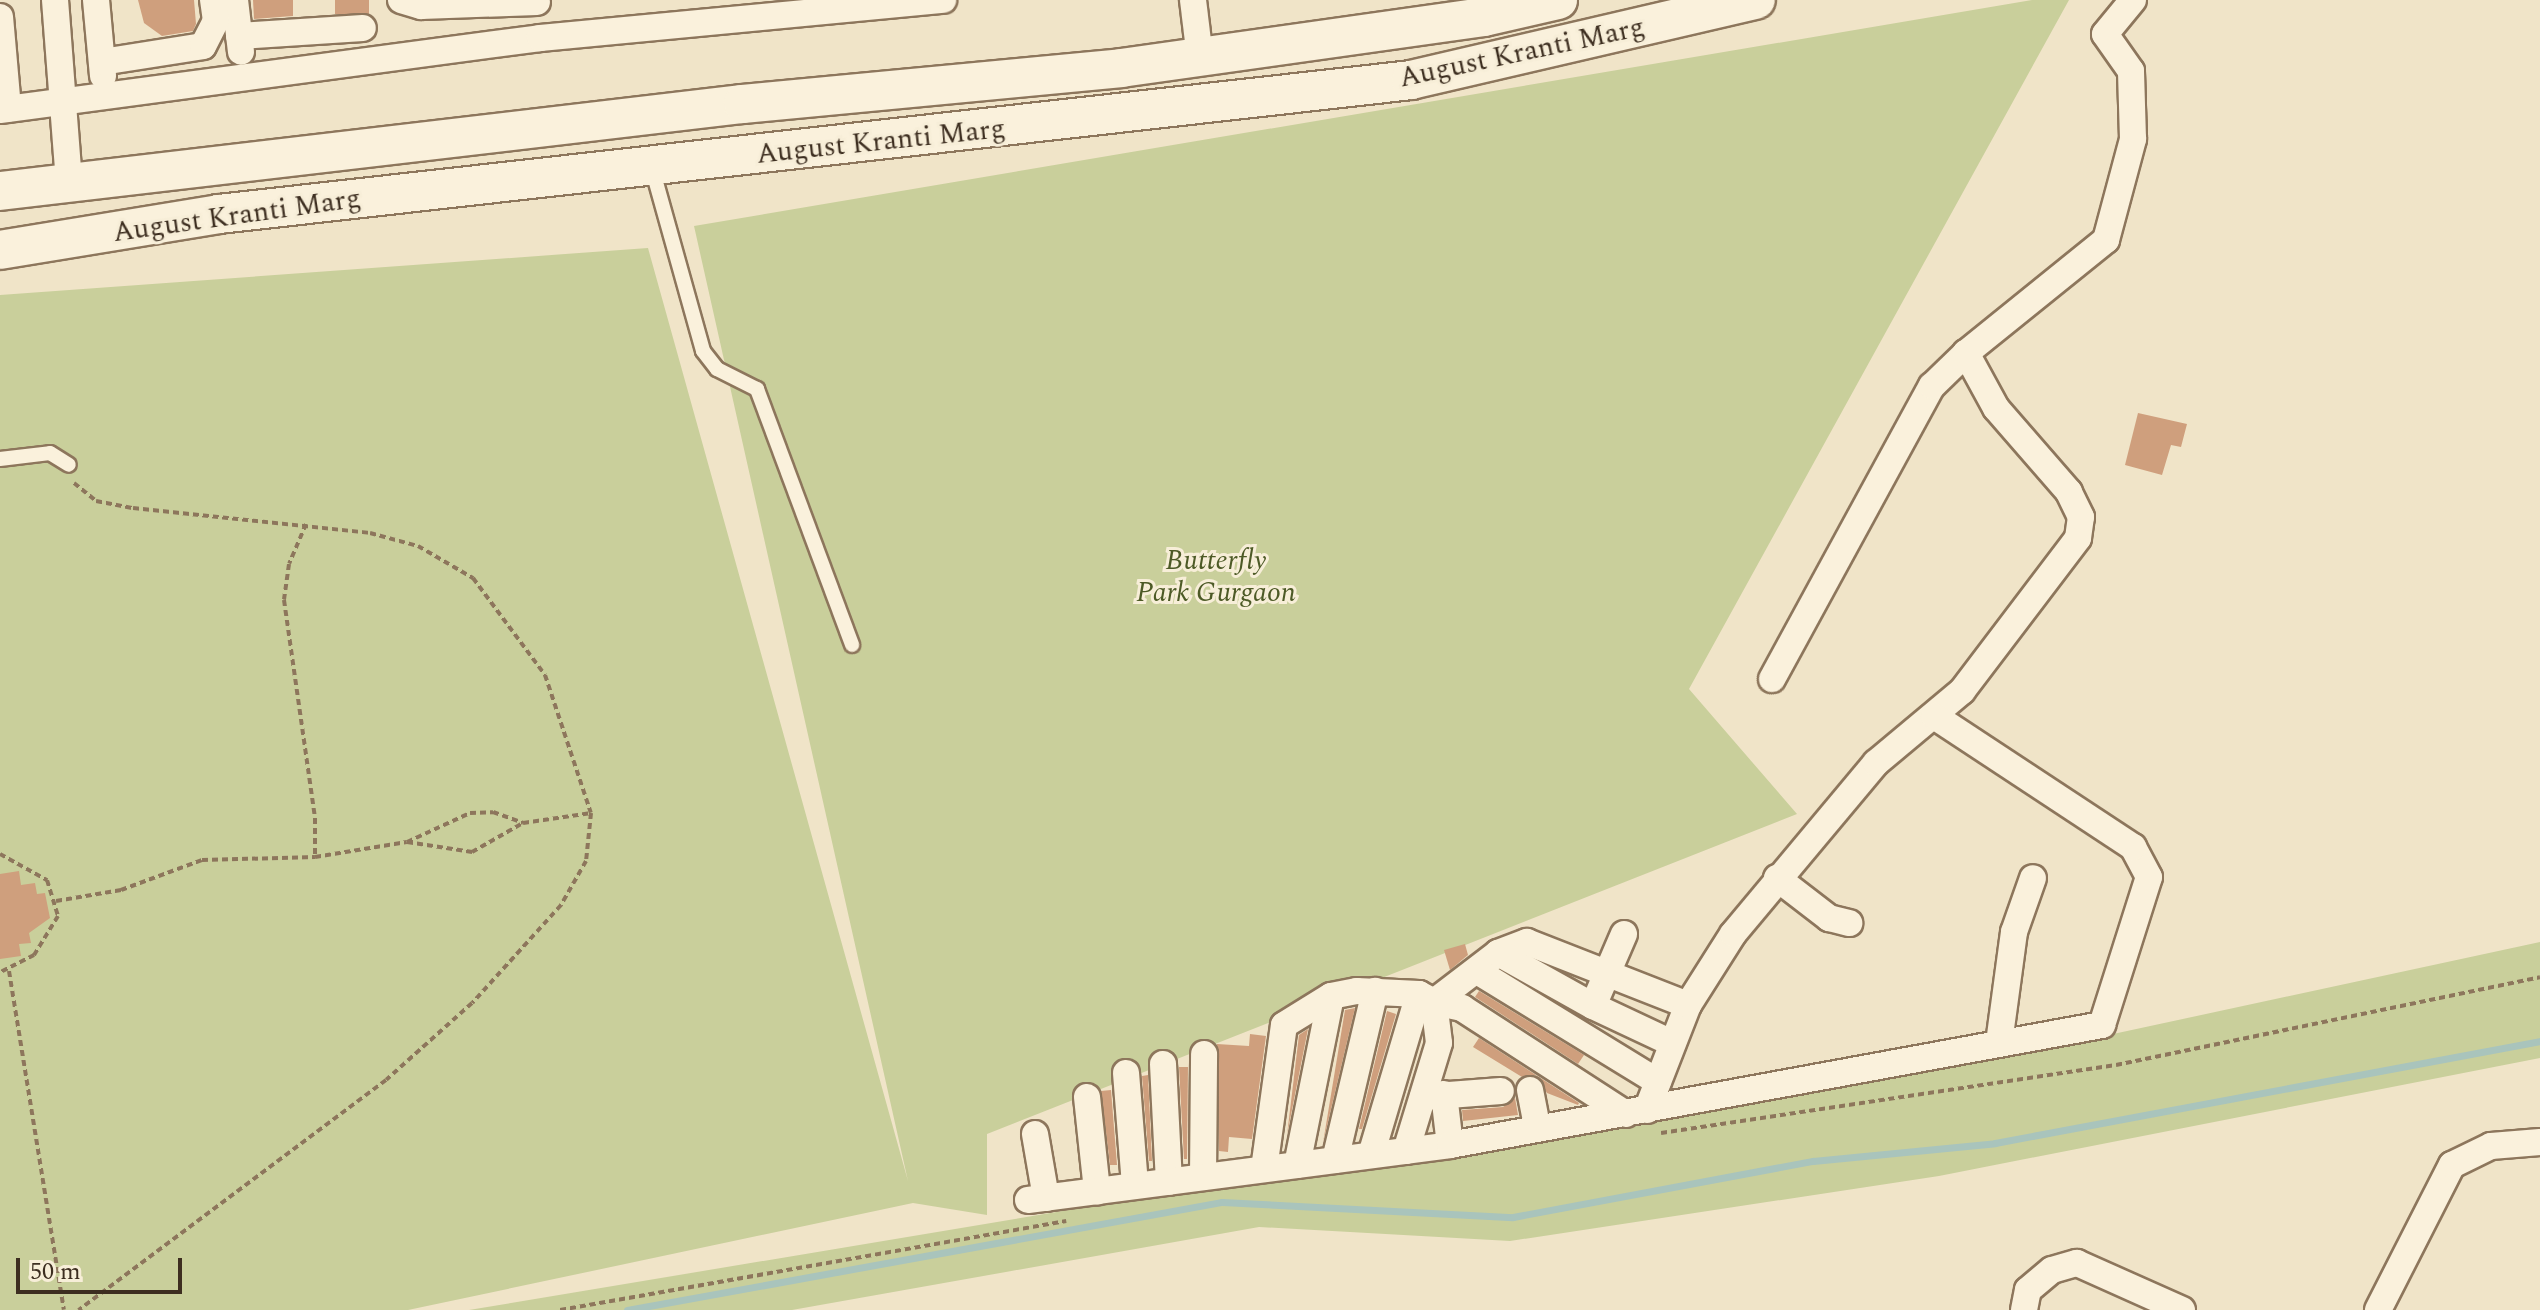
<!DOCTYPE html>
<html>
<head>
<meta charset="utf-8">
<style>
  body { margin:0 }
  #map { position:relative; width:2540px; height:1310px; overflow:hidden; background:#f0e4c8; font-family:Spectral,serif }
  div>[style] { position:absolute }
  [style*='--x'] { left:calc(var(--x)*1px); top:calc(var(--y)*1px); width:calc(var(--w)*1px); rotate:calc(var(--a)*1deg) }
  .green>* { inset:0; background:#c9cf9b }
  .stream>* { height:7px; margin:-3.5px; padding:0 3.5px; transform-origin:3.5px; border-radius:3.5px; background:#a9c4bc }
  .building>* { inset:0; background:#cf9f7d; transform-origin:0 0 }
  .path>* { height:4px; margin-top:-2px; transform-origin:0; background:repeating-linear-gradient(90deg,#8d765c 0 6px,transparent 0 10px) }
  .roads { filter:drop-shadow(2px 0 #8d765c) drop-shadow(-2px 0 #8d765c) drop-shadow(0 2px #8d765c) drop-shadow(0 -2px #8d765c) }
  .lane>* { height:14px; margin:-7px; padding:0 7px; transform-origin:7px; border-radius:7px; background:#faf1dc }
  .street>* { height:26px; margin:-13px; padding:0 13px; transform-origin:13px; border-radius:13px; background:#faf1dc }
  .secondary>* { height:38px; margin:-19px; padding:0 19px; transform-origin:19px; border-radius:19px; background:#faf1dc }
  span { translate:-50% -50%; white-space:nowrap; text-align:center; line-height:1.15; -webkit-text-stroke:6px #f7eed8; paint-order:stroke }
  .street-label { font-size:28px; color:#3d2e20 }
  .park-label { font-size:28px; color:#4d5a26; font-style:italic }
  .scale { position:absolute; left:16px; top:1258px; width:166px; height:36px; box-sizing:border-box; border:4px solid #3d2e20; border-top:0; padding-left:10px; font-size:24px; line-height:28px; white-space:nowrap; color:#3d2e20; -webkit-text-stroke:6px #f7eed8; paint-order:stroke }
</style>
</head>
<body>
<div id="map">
  <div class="green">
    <div style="clip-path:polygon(2032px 0,2069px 0,1689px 689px,1797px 814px,987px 1134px,987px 1215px,913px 1203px,408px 1310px,0 1310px,0 295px,648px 248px,908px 1181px,694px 226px)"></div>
    <div style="clip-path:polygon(2540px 942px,2540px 1058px,1939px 1176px,1510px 1241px,1259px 1227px,792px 1310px,469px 1310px,2076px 1042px)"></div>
  </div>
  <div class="stream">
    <div style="--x:627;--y:1310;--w:605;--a:-10.29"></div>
    <div style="--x:1222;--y:1202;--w:291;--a:3"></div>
    <div style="--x:1513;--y:1217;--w:305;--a:-10.6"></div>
    <div style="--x:1813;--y:1161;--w:183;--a:-5.6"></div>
    <div style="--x:1995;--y:1143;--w:554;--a:-10.6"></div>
  </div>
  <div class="building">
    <div style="clip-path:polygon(138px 0,194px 0,196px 24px,193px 31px,162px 36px,144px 23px)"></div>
    <div style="clip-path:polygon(253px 0,293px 0,293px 16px,254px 19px)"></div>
    <div style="left:335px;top:0;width:34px;height:14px"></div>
    <div style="clip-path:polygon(2138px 413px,2187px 424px,2181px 447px,2171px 445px,2162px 475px,2125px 465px)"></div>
    <div style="clip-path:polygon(19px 871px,21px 885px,35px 883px,37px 894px,45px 893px,50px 918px,29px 933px,31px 943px,19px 944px,21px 956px,0 959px,0 874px)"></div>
    <div style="clip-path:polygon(1465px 944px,1468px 955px,1450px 970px,1444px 950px)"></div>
    <div style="clip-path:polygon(1479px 991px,1584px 1055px,1578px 1064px,1475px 997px)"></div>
    <div style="clip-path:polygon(1355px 1008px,1323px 1143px,1345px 1010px)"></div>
    <div style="clip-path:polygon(1387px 1011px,1396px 1014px,1362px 1129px,1359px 1129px)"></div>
    <div style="clip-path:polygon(1308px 1029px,1287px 1135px,1299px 1035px)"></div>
    <div style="clip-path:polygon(1250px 1034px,1266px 1036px,1252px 1139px,1229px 1137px,1228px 1152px,1219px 1151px,1217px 1044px,1249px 1046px)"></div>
    <div style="clip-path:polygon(1479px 1038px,1579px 1103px,1578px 1105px,1547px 1093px,1536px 1075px,1522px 1077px,1473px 1047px)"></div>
    <div style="clip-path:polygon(1179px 1067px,1188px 1067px,1187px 1159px,1184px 1159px)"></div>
    <div style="clip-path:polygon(1148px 1075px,1152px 1161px,1149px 1161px,1142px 1076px)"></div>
    <div style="clip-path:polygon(1111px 1090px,1117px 1165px,1110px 1165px,1101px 1091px)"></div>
    <div style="clip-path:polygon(1515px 1098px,1518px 1115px,1463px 1121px,1462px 1110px,1503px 1107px)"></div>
  </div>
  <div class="path">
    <div style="--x:74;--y:483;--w:28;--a:39"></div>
    <div style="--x:96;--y:501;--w:38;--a:11"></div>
    <div style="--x:133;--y:508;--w:238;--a:6"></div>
    <div style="--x:370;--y:533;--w:50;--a:15.2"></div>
    <div style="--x:418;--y:546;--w:64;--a:30.2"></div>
    <div style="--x:473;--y:578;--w:121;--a:53.4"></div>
    <div style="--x:545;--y:675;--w:145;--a:71.6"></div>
    <div style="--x:591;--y:813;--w:48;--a:95.9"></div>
    <div style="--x:586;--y:861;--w:51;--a:119.6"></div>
    <div style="--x:561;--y:905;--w:132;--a:132.2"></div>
    <div style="--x:472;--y:1003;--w:115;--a:138.2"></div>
    <div style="--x:386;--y:1080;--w:384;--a:143.2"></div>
    <div style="--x:306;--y:524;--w:43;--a:113"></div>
    <div style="--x:289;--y:564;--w:36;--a:98"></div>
    <div style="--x:284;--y:600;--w:220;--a:81.9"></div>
    <div style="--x:315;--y:818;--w:39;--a:90"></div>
    <div style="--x:407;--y:842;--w:69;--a:-24.7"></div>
    <div style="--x:470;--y:813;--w:23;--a:-2"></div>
    <div style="--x:493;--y:812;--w:32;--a:20"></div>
    <div style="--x:0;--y:854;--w:54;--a:29"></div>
    <div style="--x:47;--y:880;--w:38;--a:73"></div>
    <div style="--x:58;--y:916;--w:46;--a:121.6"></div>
    <div style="--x:34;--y:955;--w:38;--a:153"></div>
    <div style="--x:56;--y:901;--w:66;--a:-9.6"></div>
    <div style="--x:121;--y:890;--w:86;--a:-20.3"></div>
    <div style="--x:202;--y:860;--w:113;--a:-1.5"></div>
    <div style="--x:315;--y:857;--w:93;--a:-9.3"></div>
    <div style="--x:407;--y:842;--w:66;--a:8.7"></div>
    <div style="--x:472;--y:852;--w:59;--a:-29.6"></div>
    <div style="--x:523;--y:823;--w:69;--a:-8.4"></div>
    <div style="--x:9;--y:971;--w:343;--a:80.8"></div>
    <div style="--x:1661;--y:1133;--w:460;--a:-8.5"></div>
    <div style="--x:2116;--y:1065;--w:433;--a:-11.7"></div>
    <div style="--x:560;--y:1310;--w:514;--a:-9.98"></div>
  </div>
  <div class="roads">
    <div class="lane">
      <div style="--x:652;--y:168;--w:190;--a:74.4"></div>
      <div style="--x:703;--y:351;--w:23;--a:52"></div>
      <div style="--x:717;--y:369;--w:45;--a:26.6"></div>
      <div style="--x:757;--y:389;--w:273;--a:69.6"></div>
      <div style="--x:0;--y:459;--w:50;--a:-6.8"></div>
      <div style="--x:50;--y:453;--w:22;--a:32"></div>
    </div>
    <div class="street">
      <div style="--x:55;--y:0;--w:184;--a:85.6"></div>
      <div style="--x:96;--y:0;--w:76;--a:84.7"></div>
      <div style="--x:235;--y:0;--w:52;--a:83.4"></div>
      <div style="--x:401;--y:0;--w:21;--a:17"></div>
      <div style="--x:421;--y:6;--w:116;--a:-2"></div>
      <div style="--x:1193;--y:0;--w:58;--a:83.1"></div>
      <div style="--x:0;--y:17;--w:92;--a:85"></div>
      <div style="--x:239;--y:36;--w:124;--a:-3.7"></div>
      <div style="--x:102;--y:62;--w:102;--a:-9"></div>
      <div style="--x:203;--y:46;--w:28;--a:-63"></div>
      <div style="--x:216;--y:21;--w:21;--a:-98"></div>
      <div style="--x:0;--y:110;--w:545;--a:-7.59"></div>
      <div style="--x:540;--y:38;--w:405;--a:-5.4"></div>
      <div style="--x:1772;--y:679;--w:334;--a:-61.4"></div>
      <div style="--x:1932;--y:386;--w:47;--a:-44.1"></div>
      <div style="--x:1777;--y:878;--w:66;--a:37.6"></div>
      <div style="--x:1829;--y:918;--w:21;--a:14"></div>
      <div style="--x:1624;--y:934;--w:78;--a:113.3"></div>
      <div style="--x:1593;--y:1006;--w:87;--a:25.1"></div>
      <div style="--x:1498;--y:953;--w:109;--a:29.2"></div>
      <div style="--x:1477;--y:971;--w:212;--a:31.5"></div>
      <div style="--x:1434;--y:1002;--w:81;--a:-37.4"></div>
      <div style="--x:1498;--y:953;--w:31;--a:-21"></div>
      <div style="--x:1527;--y:942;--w:173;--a:21.4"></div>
      <div style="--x:1434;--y:1002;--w:29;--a:12"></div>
      <div style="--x:1462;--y:1008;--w:195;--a:32.9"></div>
      <div style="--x:1999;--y:1043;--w:112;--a:-82.3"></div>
      <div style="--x:2014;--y:932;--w:57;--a:-70.6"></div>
      <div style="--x:1163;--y:1064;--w:118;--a:87.1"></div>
      <div style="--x:1126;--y:1073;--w:113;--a:85.4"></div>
      <div style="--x:1530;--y:1090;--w:38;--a:79"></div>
      <div style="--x:1444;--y:1094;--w:51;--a:83.3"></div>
      <div style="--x:1087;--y:1097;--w:95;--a:83.9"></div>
      <div style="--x:1423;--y:1097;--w:78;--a:-4.4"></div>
      <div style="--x:1647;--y:1110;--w:113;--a:-68.7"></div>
      <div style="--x:1688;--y:1005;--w:84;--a:-57.6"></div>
      <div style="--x:1733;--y:934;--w:223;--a:-50.1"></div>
      <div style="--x:1876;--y:763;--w:112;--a:-39.9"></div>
      <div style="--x:1962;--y:691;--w:192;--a:-52.8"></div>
      <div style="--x:2078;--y:538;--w:21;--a:-82"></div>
      <div style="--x:2081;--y:517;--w:28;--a:-116"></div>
      <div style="--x:2069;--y:492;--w:111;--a:-131"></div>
      <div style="--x:1996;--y:408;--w:63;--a:-118.6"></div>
      <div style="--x:1966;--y:353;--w:180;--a:-38.9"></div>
      <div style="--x:2106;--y:240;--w:105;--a:-75"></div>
      <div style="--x:2133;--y:139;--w:68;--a:-91.7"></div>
      <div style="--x:2131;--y:71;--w:45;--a:-125.1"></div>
      <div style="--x:2105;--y:34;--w:44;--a:-50.5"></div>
      <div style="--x:1035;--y:1134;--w:65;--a:80.2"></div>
      <div style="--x:1371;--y:1155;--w:168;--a:-73.4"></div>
      <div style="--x:1335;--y:1160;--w:174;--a:-76.7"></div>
      <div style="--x:1297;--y:1165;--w:172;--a:-78.6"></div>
      <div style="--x:1264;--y:1169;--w:145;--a:-82.1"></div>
      <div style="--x:1284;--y:1025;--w:55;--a:-31.7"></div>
      <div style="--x:1331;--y:996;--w:26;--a:-11"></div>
      <div style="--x:1357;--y:991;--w:62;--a:2.8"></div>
      <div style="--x:1419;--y:994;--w:17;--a:28"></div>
      <div style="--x:1434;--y:1002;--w:41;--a:83"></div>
      <div style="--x:1439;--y:1043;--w:113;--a:107"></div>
      <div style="--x:1203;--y:1177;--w:123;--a:-89.5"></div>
      <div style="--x:1028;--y:1200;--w:426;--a:-7.4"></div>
      <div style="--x:1450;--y:1145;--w:663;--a:-10.43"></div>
      <div style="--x:2102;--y:1025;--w:155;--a:-72.4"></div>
      <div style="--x:2149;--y:877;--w:34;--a:-118"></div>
      <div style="--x:2133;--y:847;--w:238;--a:-146.6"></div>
      <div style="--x:2024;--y:1310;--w:20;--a:-79"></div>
      <div style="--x:2028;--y:1290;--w:31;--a:-40"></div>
      <div style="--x:2052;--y:1270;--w:26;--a:-16"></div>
      <div style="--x:2077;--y:1263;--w:115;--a:24.1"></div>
      <div style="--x:2378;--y:1310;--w:163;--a:-63"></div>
      <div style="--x:2452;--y:1165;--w:43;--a:-26"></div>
      <div style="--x:2491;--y:1146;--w:49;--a:-4.7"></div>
    </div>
    <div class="secondary">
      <div style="--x:0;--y:191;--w:748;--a:-6.68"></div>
      <div style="--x:743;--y:104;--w:380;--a:-5.4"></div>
      <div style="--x:1121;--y:68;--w:367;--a:-8"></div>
      <div style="--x:1484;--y:17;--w:76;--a:-12.9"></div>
      <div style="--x:0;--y:250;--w:222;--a:-9.3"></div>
      <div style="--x:219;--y:214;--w:1200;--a:-6.41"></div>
      <div style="--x:1411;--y:80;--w:354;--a:-13.1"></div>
    </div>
  </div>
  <div class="street-label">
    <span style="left:1522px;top:53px;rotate:-12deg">August Kranti Marg</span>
    <span style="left:881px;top:142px;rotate:-6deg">August Kranti Marg</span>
    <span style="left:237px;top:216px;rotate:-8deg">August Kranti Marg</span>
  </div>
  <div class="park-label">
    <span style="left:1216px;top:577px">Butterfly<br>Park Gurgaon</span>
  </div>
  <div class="scale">50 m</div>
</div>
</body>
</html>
